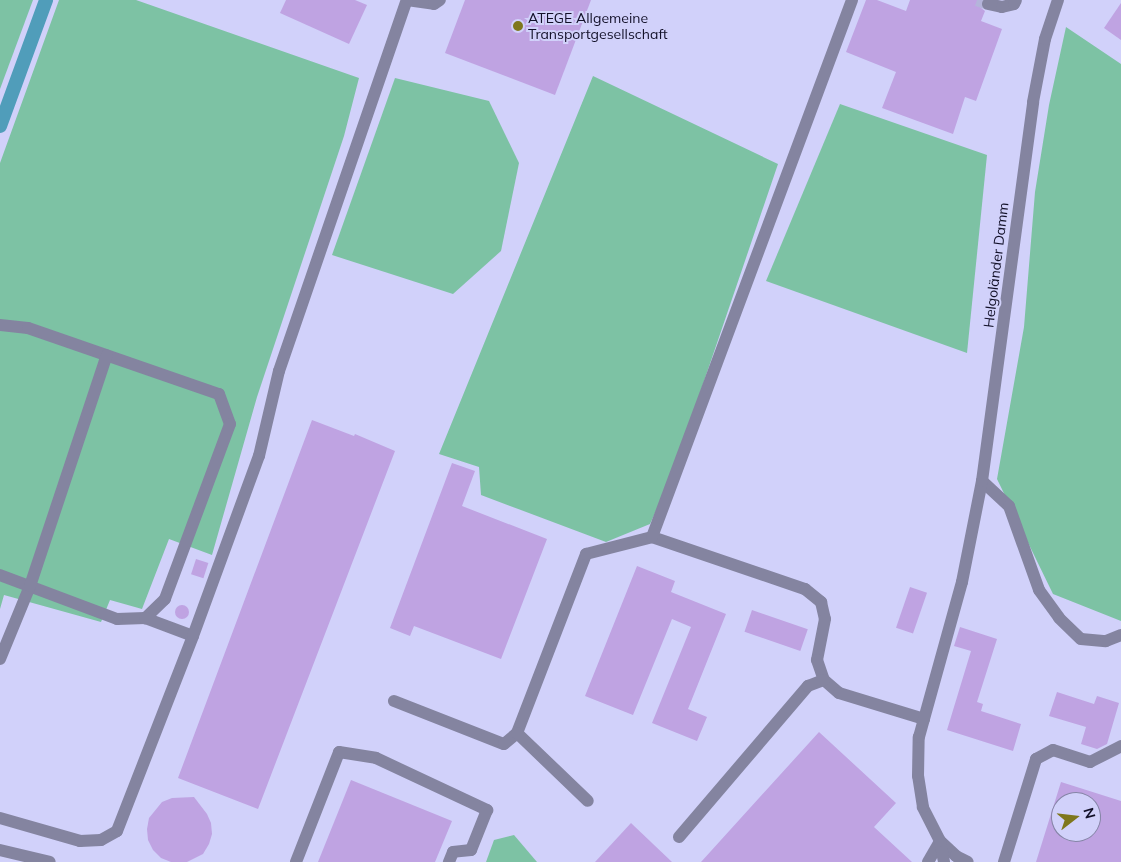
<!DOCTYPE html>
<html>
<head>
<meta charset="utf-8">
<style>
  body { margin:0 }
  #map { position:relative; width:1121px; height:862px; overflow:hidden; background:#d1d1fa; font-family:Mulish,sans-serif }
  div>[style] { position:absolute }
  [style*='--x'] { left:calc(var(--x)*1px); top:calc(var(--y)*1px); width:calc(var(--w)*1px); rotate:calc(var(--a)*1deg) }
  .green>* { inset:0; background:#7dc2a4 }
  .canal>* { height:14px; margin:-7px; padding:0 7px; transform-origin:7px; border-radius:7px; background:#509dba }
  .building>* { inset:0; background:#bfa3e2; transform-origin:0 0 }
  .round { border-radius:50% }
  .minor-tunnel>* { height:12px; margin-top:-6px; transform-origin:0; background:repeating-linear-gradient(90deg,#b4b4da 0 12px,transparent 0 18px) }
  .minor>* { height:12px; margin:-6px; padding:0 6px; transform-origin:6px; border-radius:6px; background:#8484a0 }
  .dots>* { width:14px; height:14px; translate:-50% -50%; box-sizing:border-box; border:2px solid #d1d1fa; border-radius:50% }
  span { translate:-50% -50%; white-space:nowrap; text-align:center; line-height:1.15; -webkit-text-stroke:4px #d1d1fa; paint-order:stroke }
  .poi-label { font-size:14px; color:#121028 }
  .left { translate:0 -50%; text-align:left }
  .street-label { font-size:14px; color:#121028 }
  .north { position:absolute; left:1051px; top:792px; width:50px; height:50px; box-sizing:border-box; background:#d1d1fa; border:1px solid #8584a6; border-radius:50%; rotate:74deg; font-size:14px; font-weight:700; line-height:20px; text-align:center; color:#121028 }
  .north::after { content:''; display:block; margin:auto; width:18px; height:22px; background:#7f771c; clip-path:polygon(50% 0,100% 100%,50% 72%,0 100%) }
</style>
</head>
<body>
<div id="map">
  <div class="green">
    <div style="clip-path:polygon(0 0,33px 0,0 89px)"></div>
    <div style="clip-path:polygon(59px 0,136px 0,359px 78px,344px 136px,257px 397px,212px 555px,169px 539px,142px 609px,110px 600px,101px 622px,4px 595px,0 609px,0 163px)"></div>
    <div style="clip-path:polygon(1066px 27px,1121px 64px,1121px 621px,1053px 594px,997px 479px,1024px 327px,1035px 192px,1049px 105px)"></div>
    <div style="clip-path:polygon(593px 76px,778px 164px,671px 478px,650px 524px,606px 542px,481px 495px,479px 467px,439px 454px)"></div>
    <div style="clip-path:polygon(395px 78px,489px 101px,519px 163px,501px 251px,453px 294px,332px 255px)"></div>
    <div style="clip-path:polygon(840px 104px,987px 155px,967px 353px,766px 281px)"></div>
    <div style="clip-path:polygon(514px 835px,537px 862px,486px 862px,494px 840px)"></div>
  </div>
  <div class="canal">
    <div style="--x:0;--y:126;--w:134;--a:-69.9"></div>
  </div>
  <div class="building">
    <div style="clip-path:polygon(286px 0,355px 0,367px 5px,349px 44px,280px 13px)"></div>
    <div style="clip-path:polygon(465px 0,591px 0,555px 95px,445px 53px)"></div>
    <div style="clip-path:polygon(866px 0,877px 0,906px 11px,910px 0,981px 0,980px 7px,985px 11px,981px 21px,1002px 29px,976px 101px,965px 97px,953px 134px,882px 108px,896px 72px,846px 52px)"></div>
    <div style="clip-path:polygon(1121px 3px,1121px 40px,1104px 28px)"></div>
    <div style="clip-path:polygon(312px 420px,354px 436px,355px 434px,395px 451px,258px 809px,178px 778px)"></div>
    <div style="clip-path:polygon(452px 463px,475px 471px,462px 506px,547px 539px,501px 659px,414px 626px,410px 636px,390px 628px)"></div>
    <div style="left:196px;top:559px;width:13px;height:16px;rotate:18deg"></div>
    <div style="clip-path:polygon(637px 566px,675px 581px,671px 592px,726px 614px,688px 709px,707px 717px,697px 741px,652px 723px,691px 627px,672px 619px,633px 715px,585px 696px)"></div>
    <div style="left:910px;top:587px;width:18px;height:43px;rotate:19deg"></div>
    <div class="round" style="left:175px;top:605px;width:14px;height:14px"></div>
    <div style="left:752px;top:610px;width:59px;height:23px;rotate:19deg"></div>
    <div style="clip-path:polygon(960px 627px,997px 639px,977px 702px,983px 704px,981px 711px,1021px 724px,1013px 751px,947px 730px,971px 651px,954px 646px)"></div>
    <div style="clip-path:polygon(1057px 692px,1094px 704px,1097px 696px,1119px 703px,1107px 744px,1097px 749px,1081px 744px,1086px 727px,1049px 716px)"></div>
    <div style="clip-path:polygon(819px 732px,896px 803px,874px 827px,912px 862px,701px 862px)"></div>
    <div style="clip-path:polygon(351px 780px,452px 821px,435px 862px,318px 862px)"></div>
    <div style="clip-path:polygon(evenodd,1061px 782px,1121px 801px,1121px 862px,1036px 862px,1061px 782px,1061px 802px,1091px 802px,1091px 832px,1061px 832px,1061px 802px)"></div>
    <div style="clip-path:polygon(194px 797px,207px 814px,211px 823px,212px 834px,209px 844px,203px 854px,187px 862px,171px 862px,161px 858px,153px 850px,148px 840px,147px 829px,149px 818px,162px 802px,172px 798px)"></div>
    <div style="clip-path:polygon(631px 823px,672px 862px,595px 862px)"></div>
  </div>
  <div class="minor-tunnel">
    <div style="--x:977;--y:0;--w:12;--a:20"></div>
  </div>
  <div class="minor">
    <div style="--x:407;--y:0;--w:27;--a:8"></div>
    <div style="--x:434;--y:4;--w:7;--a:-34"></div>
    <div style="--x:988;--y:4;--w:14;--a:12"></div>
    <div style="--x:1002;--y:7;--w:12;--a:-14"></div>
    <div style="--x:1014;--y:4;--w:4;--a:-63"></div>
    <div style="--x:0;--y:325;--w:28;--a:6"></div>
    <div style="--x:28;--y:328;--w:202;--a:19.1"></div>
    <div style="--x:219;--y:394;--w:32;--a:70"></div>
    <div style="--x:230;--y:424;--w:187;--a:110.4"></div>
    <div style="--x:165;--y:599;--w:28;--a:136"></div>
    <div style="--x:145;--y:618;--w:28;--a:178"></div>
    <div style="--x:117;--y:619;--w:125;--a:-159.4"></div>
    <div style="--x:982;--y:481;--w:37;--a:43"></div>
    <div style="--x:1009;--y:506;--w:89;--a:70.3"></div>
    <div style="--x:1039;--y:590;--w:34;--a:54"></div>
    <div style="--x:1059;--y:618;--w:30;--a:44"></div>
    <div style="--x:1081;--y:639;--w:25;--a:5"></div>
    <div style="--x:1106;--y:641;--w:16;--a:-22"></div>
    <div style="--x:652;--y:537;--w:162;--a:18.8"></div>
    <div style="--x:805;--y:589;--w:21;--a:39"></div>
    <div style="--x:821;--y:602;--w:17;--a:77"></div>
    <div style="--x:825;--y:619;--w:42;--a:101"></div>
    <div style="--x:817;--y:660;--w:21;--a:71"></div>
    <div style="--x:824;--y:680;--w:20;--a:41"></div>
    <div style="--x:839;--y:693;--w:89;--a:17"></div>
    <div style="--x:145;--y:618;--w:51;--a:20.6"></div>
    <div style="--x:0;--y:659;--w:79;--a:-67.7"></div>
    <div style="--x:30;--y:586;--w:243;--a:-71.6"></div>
    <div style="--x:394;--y:701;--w:118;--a:21.4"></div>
    <div style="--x:504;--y:744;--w:17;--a:-40"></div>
    <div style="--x:517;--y:733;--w:192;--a:-68.9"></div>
    <div style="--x:586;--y:554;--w:68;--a:-14.4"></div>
    <div style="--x:652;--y:537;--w:573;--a:-69.57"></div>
    <div style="--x:517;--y:733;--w:98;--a:43.8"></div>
    <div style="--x:0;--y:818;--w:83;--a:16"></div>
    <div style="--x:80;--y:841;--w:21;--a:-3"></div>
    <div style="--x:101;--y:840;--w:18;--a:-29"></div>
    <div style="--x:117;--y:831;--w:209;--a:-68.7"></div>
    <div style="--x:193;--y:636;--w:192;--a:-69.9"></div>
    <div style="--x:259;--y:456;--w:87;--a:-76.8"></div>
    <div style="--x:279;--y:371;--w:392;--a:-71"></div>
    <div style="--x:679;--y:837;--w:199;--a:-49.5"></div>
    <div style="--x:808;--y:686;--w:17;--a:-21"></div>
    <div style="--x:0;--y:850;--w:51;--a:13.5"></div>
    <div style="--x:296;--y:862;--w:118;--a:-68.6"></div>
    <div style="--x:339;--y:752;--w:37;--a:9"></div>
    <div style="--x:376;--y:758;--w:123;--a:25.1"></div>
    <div style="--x:487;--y:810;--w:43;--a:111.8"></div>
    <div style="--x:471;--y:850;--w:18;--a:174"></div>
    <div style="--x:453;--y:852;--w:11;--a:112"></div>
    <div style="--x:928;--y:862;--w:24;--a:-60"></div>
    <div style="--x:940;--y:841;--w:22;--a:43"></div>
    <div style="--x:956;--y:856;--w:13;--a:27"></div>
    <div style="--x:944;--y:862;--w:21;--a:-101"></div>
    <div style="--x:940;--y:841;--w:38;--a:-117"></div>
    <div style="--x:923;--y:807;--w:31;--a:-99"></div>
    <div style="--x:918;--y:776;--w:39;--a:-89"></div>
    <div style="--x:919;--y:737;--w:161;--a:-74.5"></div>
    <div style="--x:962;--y:582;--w:103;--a:-78.8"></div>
    <div style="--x:982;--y:481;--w:382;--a:-82.3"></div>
    <div style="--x:1033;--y:102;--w:64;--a:-79.2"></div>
    <div style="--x:1045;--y:39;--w:41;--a:-71.6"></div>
    <div style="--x:1004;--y:862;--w:108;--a:-72.7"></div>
    <div style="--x:1036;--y:759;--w:19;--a:-28"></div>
    <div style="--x:1053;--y:750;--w:39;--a:18"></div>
    <div style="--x:1090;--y:762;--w:35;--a:-27"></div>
  </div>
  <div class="dots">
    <div style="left:518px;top:26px;background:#7f771c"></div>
  </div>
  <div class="poi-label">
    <span class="left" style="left:528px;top:26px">ATEGE Allgemeine<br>Transportgesellschaft</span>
  </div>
  <div class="street-label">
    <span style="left:996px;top:265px;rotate:-83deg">Helgoländer Damm</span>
  </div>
  <div class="north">N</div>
</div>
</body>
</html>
